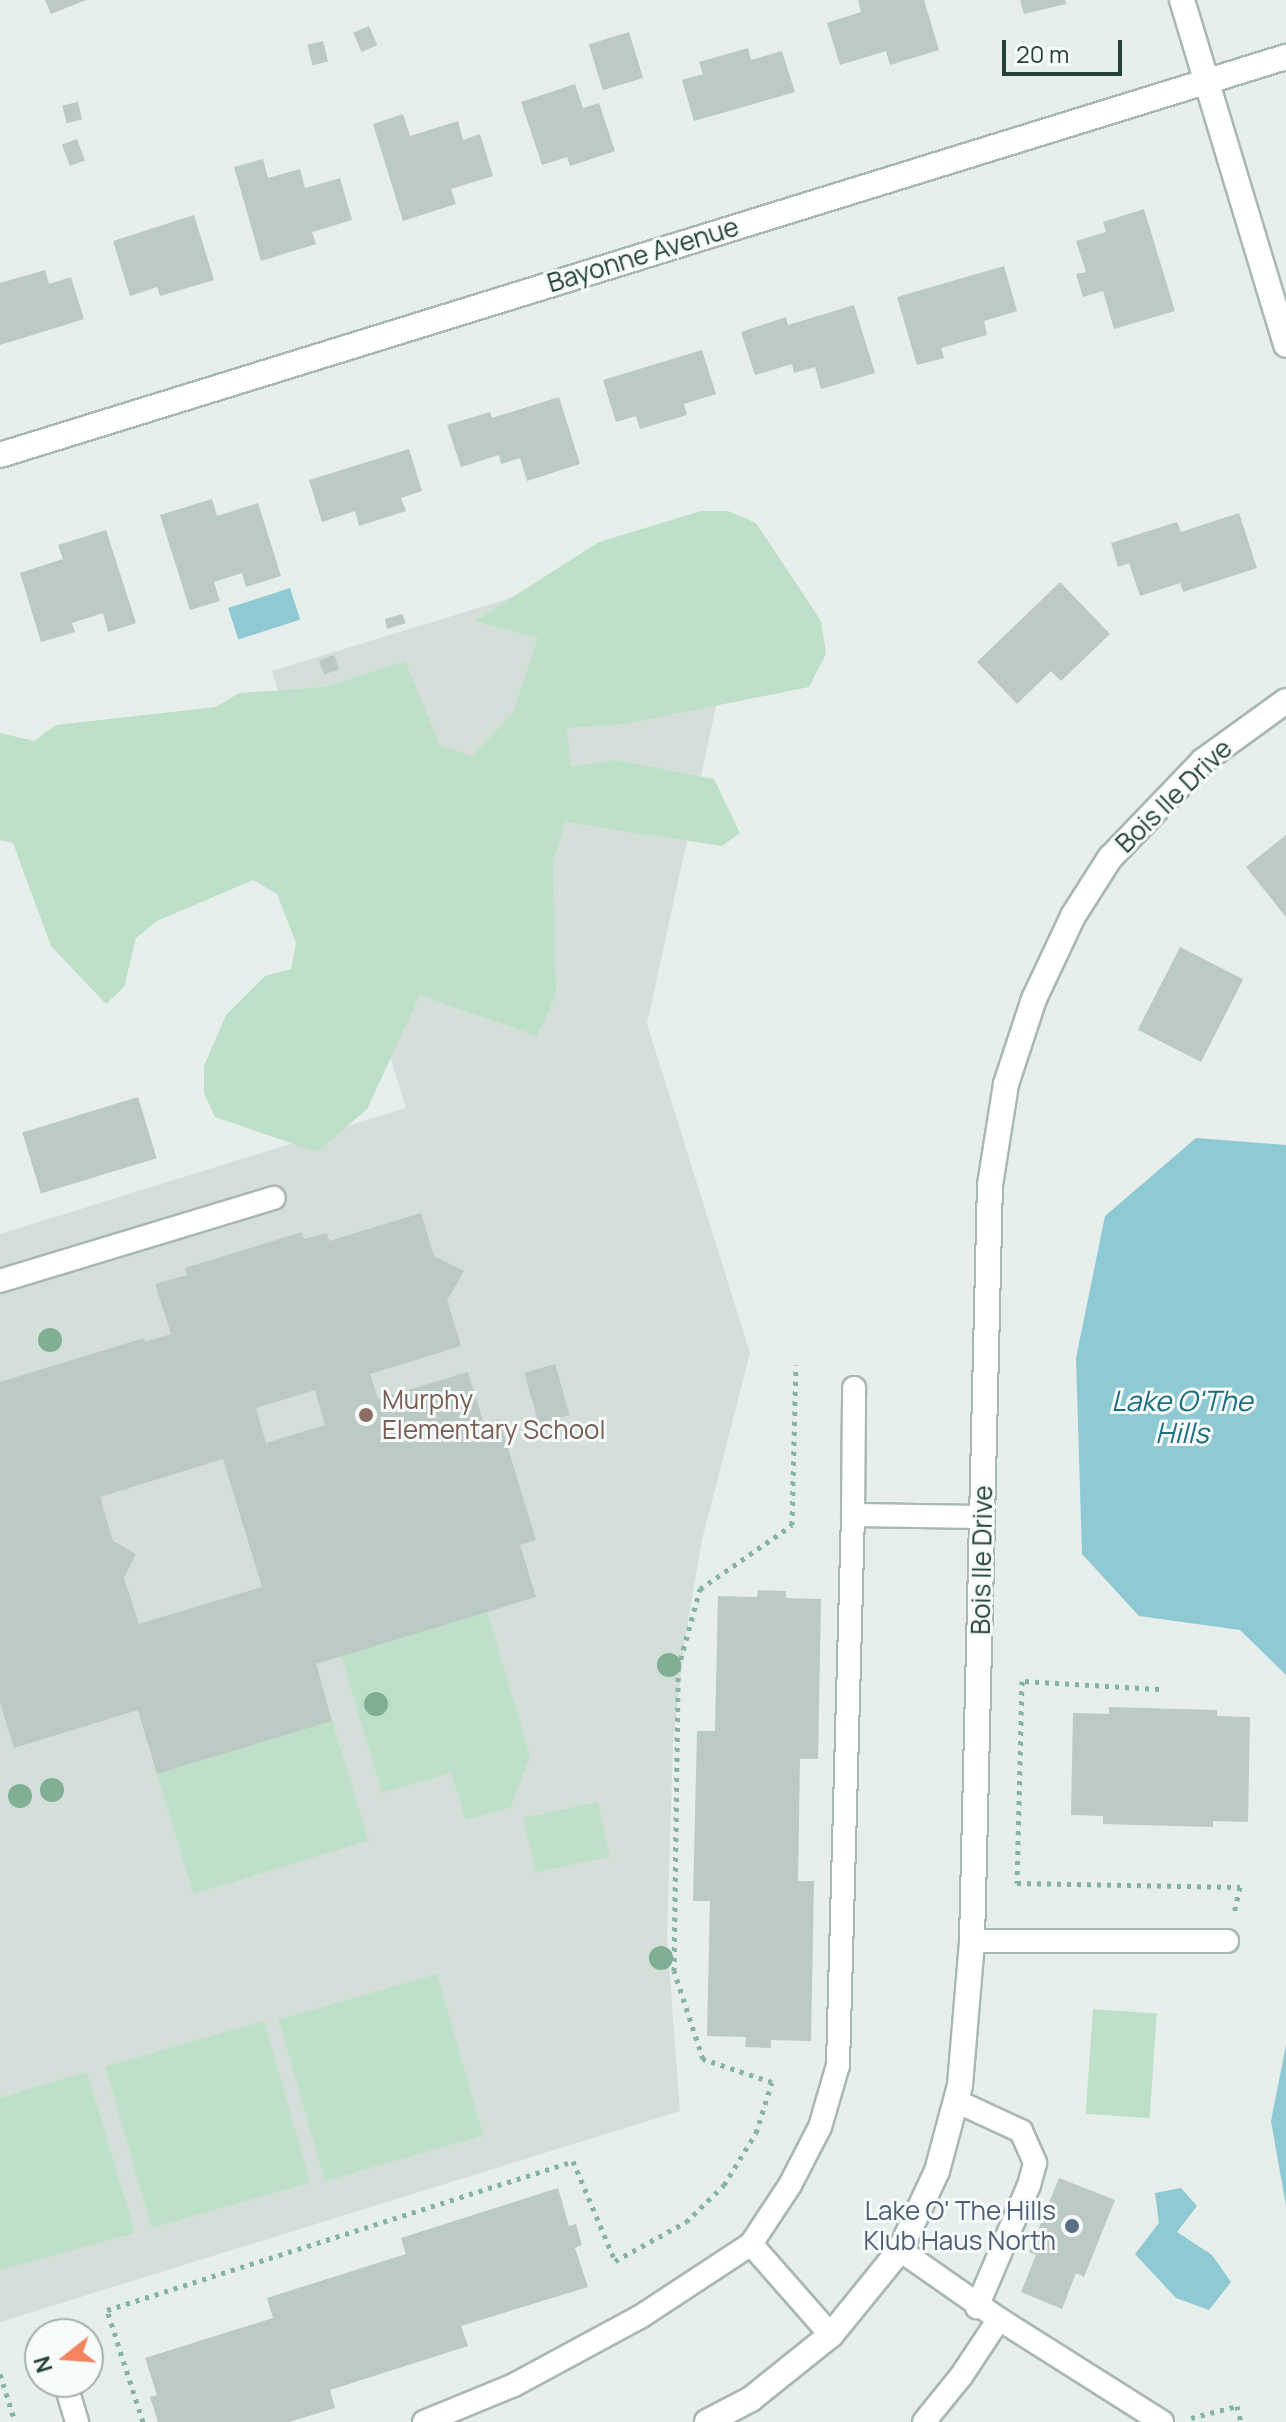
<!DOCTYPE html>
<html>
<head>
<meta charset="utf-8">
<style>
  body { margin:0 }
  #map { position:relative; width:1286px; height:2422px; overflow:hidden; background:#e6efeb; font-family:Manrope,sans-serif }
  div>[style] { position:absolute }
  [style*='--x'] { left:calc(var(--x)*1px); top:calc(var(--y)*1px); width:calc(var(--w)*1px); rotate:calc(var(--a)*1deg) }
  .built>* { inset:0; background:#d4dfda }
  .green>* { inset:0; background:#bfe0c8; transform-origin:0 0 }
  .water>* { inset:0; background:#8ec9d4; transform-origin:0 0 }
  .building>* { inset:0; background:#bbcac4; transform-origin:0 0 }
  .path>* { height:5px; margin-top:-2.5px; transform-origin:0; background:repeating-linear-gradient(90deg,#86b3a5 0 4px,transparent 0 10px) }
  .roads { filter:drop-shadow(2px 0 #a8b8b2) drop-shadow(-2px 0 #a8b8b2) drop-shadow(0 2px #a8b8b2) drop-shadow(0 -2px #a8b8b2) }
  .lane>* { height:22px; margin:-11px; padding:0 11px; transform-origin:11px; border-radius:11px; background:#fff }
  .street>* { height:24px; margin:-12px; padding:0 12px; transform-origin:12px; border-radius:12px; background:#fff }
  .trees>* { width:24px; height:24px; margin:-12px; border-radius:50%; background:#80af93 }
  .dots>* { width:22px; height:22px; translate:-50% -50%; box-sizing:border-box; border:4px solid #f7fbf9; border-radius:50% }
  span { translate:-50% -50%; white-space:nowrap; text-align:center; line-height:1.15; -webkit-text-stroke:6px #f7fbf9; paint-order:stroke }
  .street-label { font-size:26px; color:#24423a }
  .education-label { font-size:26px; color:#785e54 }
  .left { translate:0 -50%; text-align:left }
  .service-label { font-size:26px; color:#4e5e75 }
  .right { translate:-100% -50%; text-align:right }
  .water-label { font-size:28px; color:#1c6f80; font-style:italic }
  .north { position:absolute; left:24px; top:2318px; width:80px; height:80px; box-sizing:border-box; background:#f7fbf9; border:2px solid #a3b1ad; border-radius:50%; rotate:253deg; font-size:22px; font-weight:700; line-height:32px; text-align:center; color:#24423a }
  .north::after { content:''; display:block; margin:auto; width:28px; height:36px; background:#f4845f; clip-path:polygon(50% 0,100% 100%,50% 72%,0 100%) }
  .scale { position:absolute; left:1002px; top:40px; width:120px; height:36px; box-sizing:border-box; border:4px solid #24423a; border-top:0; padding-left:10px; font-size:24px; line-height:28px; white-space:nowrap; color:#24423a; -webkit-text-stroke:6px #f7fbf9; paint-order:stroke }
</style>
</head>
<body>
<div id="map">
  <div class="built">
    <div style="clip-path:polygon(756px 523px,647px 1024px,750px 1353px,702px 1540px,685px 1638px,673px 1743px,667px 1937px,680px 2111px,0 2322px,0 1234px,406px 1108px,272px 671px)"></div>
  </div>
  <div class="green">
    <div style="clip-path:polygon(701px 511px,728px 511px,756px 523px,821px 621px,826px 654px,809px 687px,625px 724px,567px 728px,571px 767px,616px 760px,714px 779px,740px 833px,722px 846px,565px 822px,553px 862px,556px 995px,537px 1036px,420px 995px,367px 1109px,317px 1152px,215px 1117px,204px 1093px,204px 1066px,226px 1015px,265px 976px,291px 969px,296px 943px,277px 894px,253px 880px,157px 921px,136px 938px,124px 987px,106px 1004px,51px 946px,13px 843px,0 840px,0 733px,34px 741px,56px 725px,216px 707px,239px 693px,326px 687px,405px 661px,440px 746px,472px 756px,513px 713px,538px 638px,475px 621px,599px 542px)"></div>
    <div style="clip-path:polygon(487px 1612px,530px 1756px,511px 1807px,466px 1820px,451px 1773px,382px 1793px,341px 1656px)"></div>
    <div style="left:332px;top:1721px;width:125px;height:183px;rotate:73deg"></div>
    <div style="left:598px;top:1802px;width:56px;height:76px;rotate:78deg"></div>
    <div style="left:437px;top:1974px;width:168px;height:165px;rotate:74deg"></div>
    <div style="left:1093px;top:2009px;width:64px;height:105px;rotate:4deg"></div>
    <div style="left:264px;top:2021px;width:168px;height:165px;rotate:74deg"></div>
    <div style="clip-path:polygon(87px 2072px,135px 2233px,0 2270px,0 2098px)"></div>
  </div>
  <div class="water">
    <div style="left:290px;top:588px;width:33px;height:65px;rotate:72deg"></div>
    <div style="clip-path:polygon(1196px 1138px,1286px 1145px,1286px 1675px,1240px 1630px,1139px 1616px,1082px 1554px,1076px 1358px,1105px 1216px)"></div>
    <div style="clip-path:polygon(1286px 2045px,1286px 2206px,1271px 2121px)"></div>
    <div style="clip-path:polygon(1181px 2188px,1197px 2206px,1177px 2232px,1212px 2255px,1231px 2282px,1209px 2310px,1176px 2298px,1135px 2254px,1159px 2223px,1155px 2193px)"></div>
  </div>
  <div class="building">
    <div style="clip-path:polygon(45px 0,86px 0,51px 14px)"></div>
    <div style="clip-path:polygon(858px 0,924px 0,939px 50px,890px 65px,886px 51px,840px 65px,827px 23px,861px 12px)"></div>
    <div style="clip-path:polygon(1020px 0,1065px 0,1066px 4px,1024px 14px)"></div>
    <div style="left:369px;top:26px;width:21px;height:17px;rotate:67deg"></div>
    <div style="left:629px;top:32px;width:48px;height:42px;rotate:73deg"></div>
    <div style="left:323px;top:41px;width:21px;height:16px;rotate:76deg"></div>
    <div style="clip-path:polygon(748px 48px,751px 60px,782px 51px,795px 92px,694px 121px,682px 80px,703px 74px,699px 62px)"></div>
    <div style="clip-path:polygon(575px 84px,583px 108px,599px 103px,615px 151px,570px 166px,567px 157px,542px 165px,521px 102px)"></div>
    <div style="left:78px;top:102px;width:18px;height:16px;rotate:77deg"></div>
    <div style="clip-path:polygon(403px 114px,410px 136px,458px 121px,463px 140px,480px 134px,493px 176px,451px 189px,456px 204px,403px 221px,373px 124px)"></div>
    <div style="left:77px;top:139px;width:23px;height:16px;rotate:70deg"></div>
    <div style="clip-path:polygon(263px 159px,268px 178px,300px 169px,305px 188px,340px 178px,352px 220px,312px 232px,316px 244px,261px 261px,234px 167px)"></div>
    <div style="clip-path:polygon(1144px 209px,1175px 311px,1114px 329px,1103px 291px,1083px 297px,1076px 274px,1086px 272px,1076px 241px,1106px 232px,1103px 222px)"></div>
    <div style="clip-path:polygon(194px 215px,214px 280px,160px 296px,157px 287px,130px 296px,113px 241px)"></div>
    <div style="clip-path:polygon(1004px 266px,1017px 311px,984px 321px,987px 335px,941px 348px,944px 358px,917px 365px,897px 297px)"></div>
    <div style="clip-path:polygon(45px 270px,49px 284px,71px 277px,84px 319px,0 345px,0 283px)"></div>
    <div style="clip-path:polygon(854px 305px,875px 373px,821px 389px,815px 367px,794px 373px,792px 364px,755px 375px,741px 332px,786px 317px,788px 325px)"></div>
    <div style="clip-path:polygon(702px 350px,716px 394px,684px 404px,687px 415px,640px 429px,636px 416px,616px 422px,603px 380px)"></div>
    <div style="clip-path:polygon(559px 397px,580px 464px,527px 481px,520px 458px,501px 464px,499px 455px,461px 467px,447px 425px,490px 412px,492px 418px)"></div>
    <div style="clip-path:polygon(409px 449px,422px 491px,401px 498px,406px 511px,359px 526px,355px 511px,322px 522px,309px 480px)"></div>
    <div style="clip-path:polygon(212px 499px,217px 516px,258px 503px,281px 576px,246px 587px,242px 573px,214px 582px,220px 601px,190px 610px,160px 515px)"></div>
    <div style="clip-path:polygon(1239px 513px,1257px 568px,1183px 592px,1180px 583px,1140px 596px,1129px 563px,1118px 567px,1111px 543px,1177px 522px,1181px 532px)"></div>
    <div style="clip-path:polygon(106px 530px,136px 623px,108px 632px,103px 613px,72px 623px,75px 632px,41px 642px,20px 573px,63px 559px,58px 545px)"></div>
    <div style="clip-path:polygon(1060px 582px,1110px 634px,1061px 681px,1051px 671px,1017px 704px,977px 662px)"></div>
    <div style="clip-path:polygon(402px 614px,406px 623px,387px 629px,385px 619px)"></div>
    <div style="left:334px;top:655px;width:15px;height:16px;rotate:70deg"></div>
    <div style="clip-path:polygon(1286px 835px,1286px 917px,1246px 867px)"></div>
    <div style="left:1180px;top:947px;width:71px;height:93px;rotate:27deg"></div>
    <div style="left:138px;top:1097px;width:64px;height:121px;rotate:73deg"></div>
    <div style="clip-path:polygon(evenodd,421px 1213px,434px 1256px,464px 1271px,447px 1300px,461px 1346px,370px 1374px,378px 1399px,468px 1372px,484px 1424px,499px 1419px,536px 1540px,520px 1545px,536px 1597px,316px 1664px,332px 1721px,157px 1774px,138px 1710px,14px 1748px,0 1703px,0 1382px,144px 1338px,145px 1342px,171px 1334px,155px 1284px,187px 1275px,185px 1268px,302px 1232px,304px 1239px,327px 1233px,329px 1241px,421px 1213px,315px 1390px,325px 1425px,266px 1443px,256px 1408px,315px 1390px,421px 1213px,223px 1459px,262px 1587px,139px 1624px,124px 1578px,136px 1554px,113px 1541px,100px 1497px,223px 1459px)"></div>
    <div style="left:555px;top:1364px;width:53px;height:32px;rotate:74deg"></div>
    <div style="clip-path:polygon(758px 1590px,786px 1591px,786px 1598px,821px 1599px,818px 1759px,800px 1759px,798px 1881px,814px 1881px,811px 2041px,771px 2040px,771px 2048px,745px 2047px,746px 2037px,707px 2036px,710px 1901px,693px 1901px,697px 1731px,715px 1731px,718px 1596px,757px 1597px)"></div>
    <div style="clip-path:polygon(1109px 1707px,1217px 1710px,1217px 1716px,1250px 1717px,1248px 1822px,1213px 1821px,1213px 1827px,1103px 1824px,1103px 1816px,1071px 1815px,1073px 1713px,1109px 1714px)"></div>
    <div style="clip-path:polygon(1059px 2178px,1115px 2200px,1084px 2277px,1076px 2273px,1062px 2309px,1021px 2292px,1036px 2255px,1029px 2252px)"></div>
    <div style="clip-path:polygon(558px 2188px,569px 2226px,576px 2224px,582px 2245px,575px 2248px,588px 2287px,461px 2326px,468px 2346px,330px 2390px,335px 2408px,289px 2422px,158px 2422px,150px 2397px,157px 2395px,145px 2358px,273px 2318px,267px 2298px,406px 2254px,401px 2238px)"></div>
  </div>
  <div class="path">
    <div style="--x:1159;--y:1689;--w:137;--a:-176.7"></div>
    <div style="--x:1022;--y:1681;--w:202;--a:91.4"></div>
    <div style="--x:1017;--y:1883;--w:223;--a:1"></div>
    <div style="--x:1240;--y:1887;--w:26;--a:103"></div>
    <div style="--x:0;--y:2374;--w:50;--a:72.6"></div>
    <div style="--x:1191;--y:2418;--w:48;--a:-14.6"></div>
    <div style="--x:1237;--y:2406;--w:16;--a:76"></div>
    <div style="--x:143;--y:2422;--w:118;--a:-107.8"></div>
    <div style="--x:107;--y:2310;--w:489;--a:-17.7"></div>
    <div style="--x:573;--y:2161;--w:108;--a:67.2"></div>
    <div style="--x:615;--y:2261;--w:81;--a:-28.8"></div>
    <div style="--x:686;--y:2222;--w:53;--a:-44.2"></div>
    <div style="--x:724;--y:2185;--w:61;--a:-58.4"></div>
    <div style="--x:756;--y:2133;--w:53;--a:-72.6"></div>
    <div style="--x:772;--y:2082;--w:73;--a:-161.6"></div>
    <div style="--x:703;--y:2059;--w:93;--a:-108.2"></div>
    <div style="--x:674;--y:1971;--w:302;--a:-89.2"></div>
    <div style="--x:678;--y:1669;--w:83;--a:-74.6"></div>
    <div style="--x:700;--y:1589;--w:112;--a:-34.8"></div>
    <div style="--x:792;--y:1525;--w:160;--a:-88.6"></div>
  </div>
  <div class="roads">
    <div class="lane">
      <div style="--x:0;--y:1281;--w:286;--a:-16.9"></div>
      <div style="--x:853;--y:1515;--w:127;--a:-89.5"></div>
      <div style="--x:972;--y:1941;--w:255;--a:0"></div>
      <div style="--x:956;--y:2101;--w:72;--a:24.8"></div>
      <div style="--x:1021;--y:2131;--w:35;--a:66"></div>
      <div style="--x:1035;--y:2163;--w:23;--a:105"></div>
      <div style="--x:1029;--y:2185;--w:133;--a:113.1"></div>
      <div style="--x:751;--y:2244;--w:121;--a:48.7"></div>
      <div style="--x:900;--y:2250;--w:121;--a:34.9"></div>
      <div style="--x:999;--y:2319;--w:67;--a:123.5"></div>
      <div style="--x:962;--y:2375;--w:60;--a:129"></div>
      <div style="--x:999;--y:2319;--w:193;--a:32.3"></div>
      <div style="--x:65;--y:2382;--w:42;--a:73.3"></div>
      <div style="--x:424;--y:2422;--w:97;--a:-22.3"></div>
      <div style="--x:514;--y:2385;--w:143;--a:-28.4"></div>
      <div style="--x:640;--y:2317;--w:133;--a:-33.3"></div>
      <div style="--x:751;--y:2244;--w:71;--a:-56.5"></div>
      <div style="--x:790;--y:2185;--w:65;--a:-62.7"></div>
      <div style="--x:820;--y:2127;--w:65;--a:-73.8"></div>
      <div style="--x:838;--y:2065;--w:550;--a:-88.44"></div>
      <div style="--x:853;--y:1515;--w:130;--a:0.9"></div>
    </div>
    <div class="street">
      <div style="--x:1182;--y:0;--w:360;--a:73.2"></div>
      <div style="--x:0;--y:455;--w:1346;--a:-17.2"></div>
      <div style="--x:707;--y:2422;--w:50;--a:-27.6"></div>
      <div style="--x:751;--y:2399;--w:102;--a:-38.7"></div>
      <div style="--x:831;--y:2335;--w:109;--a:-50.9"></div>
      <div style="--x:900;--y:2250;--w:87;--a:-64.9"></div>
      <div style="--x:937;--y:2171;--w:89;--a:-75"></div>
      <div style="--x:960;--y:2085;--w:144;--a:-85.2"></div>
      <div style="--x:972;--y:1941;--w:756;--a:-88.64"></div>
      <div style="--x:990;--y:1185;--w:102;--a:-81"></div>
      <div style="--x:1006;--y:1084;--w:89;--a:-71.8"></div>
      <div style="--x:1034;--y:999;--w:92;--a:-64.8"></div>
      <div style="--x:1073;--y:916;--w:69;--a:-57.5"></div>
      <div style="--x:1110;--y:858;--w:134;--a:-46.2"></div>
      <div style="--x:1203;--y:761;--w:102;--a:-35.9"></div>
    </div>
  </div>
  <div class="trees">
    <div style="left:50px;top:1340px"></div>
    <div style="left:669px;top:1665px"></div>
    <div style="left:376px;top:1704px"></div>
    <div style="left:52px;top:1790px"></div>
    <div style="left:20px;top:1796px"></div>
    <div style="left:661px;top:1958px"></div>
  </div>
  <div class="dots">
    <div style="left:366px;top:1415px;background:#8d6e63"></div>
    <div style="left:1072px;top:2226px;background:#5c6f8a"></div>
  </div>
  <div class="street-label">
    <span style="left:643px;top:255px;rotate:-17deg">Bayonne Avenue</span>
    <span style="left:1174px;top:796px;rotate:-44deg">Bois Ile Drive</span>
    <span style="left:982px;top:1560px;rotate:-89deg">Bois Ile Drive</span>
  </div>
  <div class="education-label">
    <span class="left" style="left:382px;top:1415px">Murphy<br>Elementary School</span>
  </div>
  <div class="service-label">
    <span class="right" style="left:1056px;top:2226px">Lake O' The Hills<br>Klub Haus North</span>
  </div>
  <div class="water-label">
    <span style="left:1182px;top:1416px">Lake O'The<br>Hills</span>
  </div>
  <div class="north">N</div>
  <div class="scale">20 m</div>
</div>
</body>
</html>
